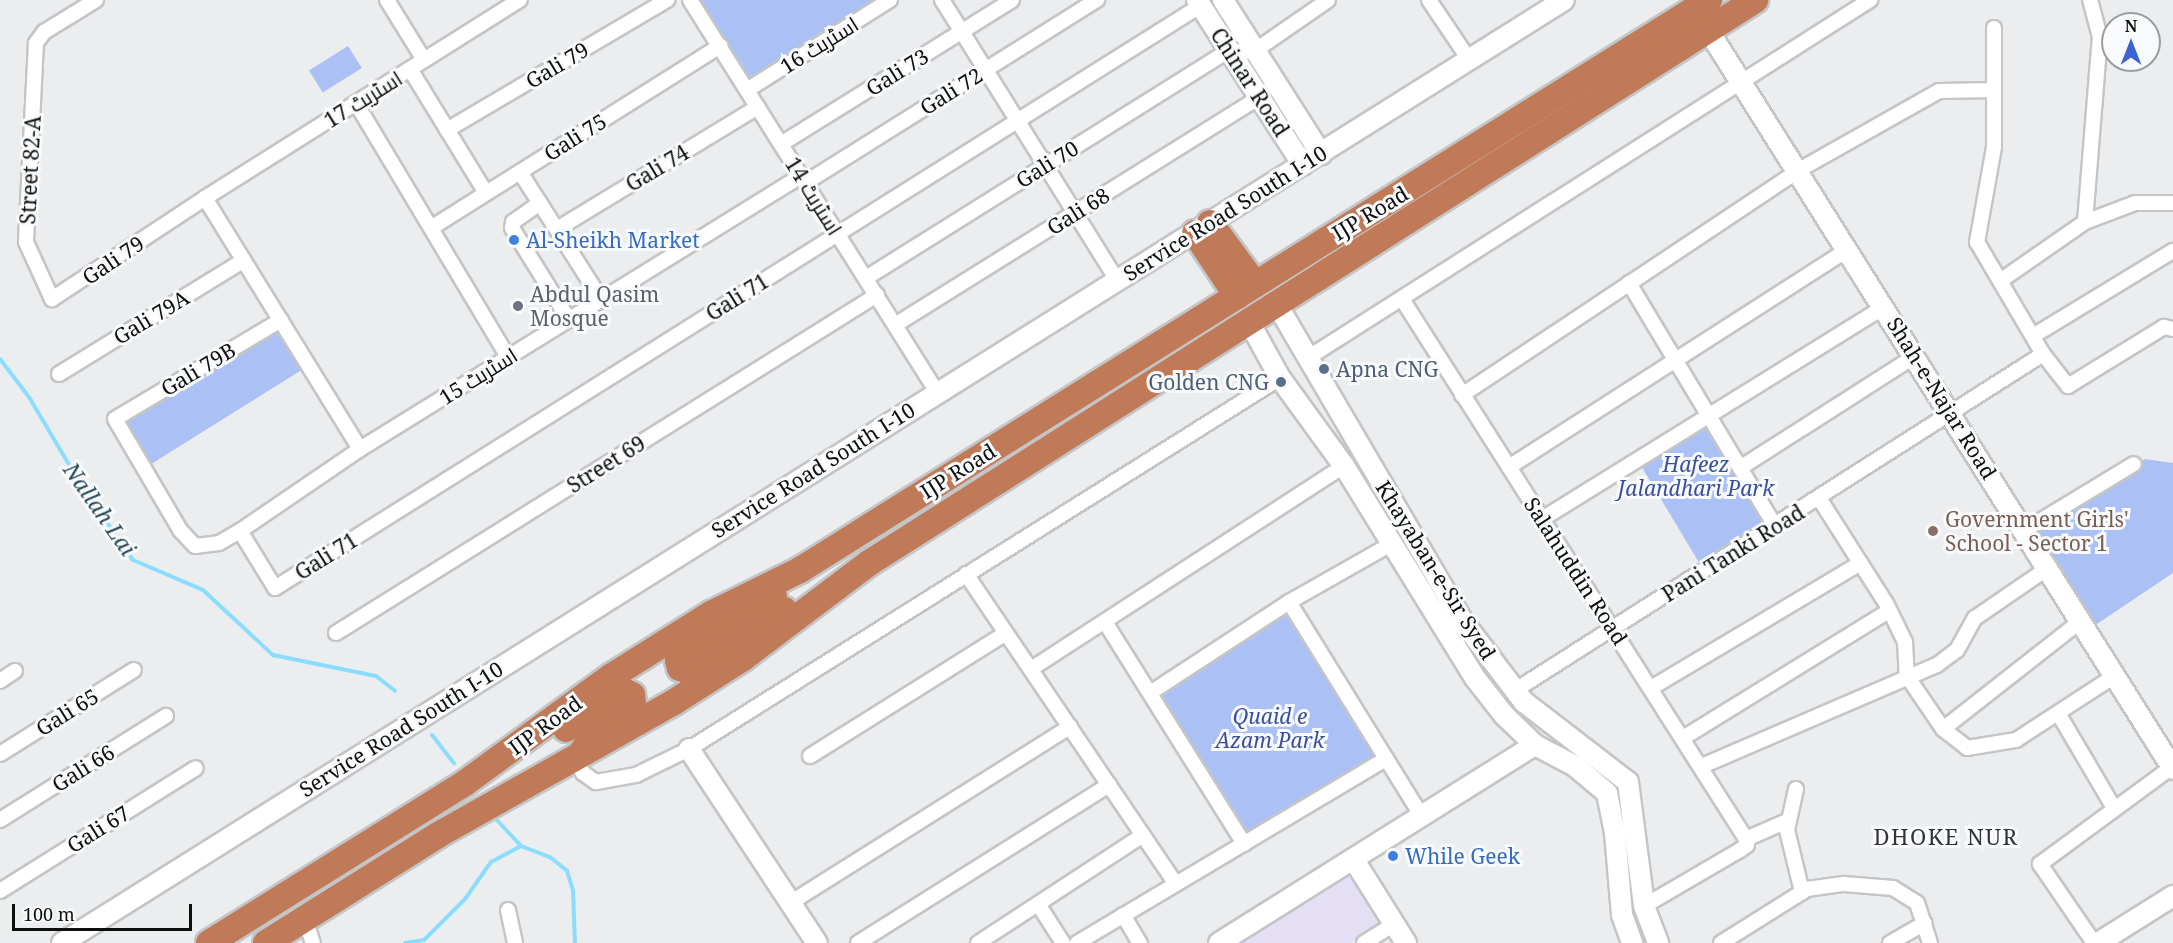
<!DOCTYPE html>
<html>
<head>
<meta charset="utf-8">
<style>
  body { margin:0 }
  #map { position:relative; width:2173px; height:943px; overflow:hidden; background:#ecedef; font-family:"Noto Serif",Cairo,serif }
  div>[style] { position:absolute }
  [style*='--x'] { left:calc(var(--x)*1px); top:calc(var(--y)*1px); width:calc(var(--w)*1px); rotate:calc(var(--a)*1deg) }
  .commercial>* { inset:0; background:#e5dff5 }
  .green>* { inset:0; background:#abc0f5; transform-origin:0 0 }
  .stream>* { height:4px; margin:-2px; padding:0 2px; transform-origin:2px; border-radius:2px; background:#8addfe }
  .roads { filter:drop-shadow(2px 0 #c4c5c7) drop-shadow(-2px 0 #c4c5c7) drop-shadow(0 2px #c4c5c7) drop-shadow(0 -2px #c4c5c7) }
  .street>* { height:14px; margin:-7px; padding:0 7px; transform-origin:7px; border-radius:7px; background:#fff }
  .secondary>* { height:20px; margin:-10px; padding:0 10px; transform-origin:10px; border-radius:10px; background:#fff }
  .highway>* { height:26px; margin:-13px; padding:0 13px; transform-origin:13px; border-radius:13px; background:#c17a57 }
  .dots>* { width:16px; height:16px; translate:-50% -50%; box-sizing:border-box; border:3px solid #f9fafc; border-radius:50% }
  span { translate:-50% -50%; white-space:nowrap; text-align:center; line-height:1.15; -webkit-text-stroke:6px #f9fafc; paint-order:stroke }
  .street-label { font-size:21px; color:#0d0e0e }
  .shop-label { font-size:21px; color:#366cbe }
  .left { translate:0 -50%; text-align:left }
  .worship-label { font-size:21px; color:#5b616d }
  .service-label { font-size:21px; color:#4e5e75 }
  .right { translate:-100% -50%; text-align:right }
  .park-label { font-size:21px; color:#39519a; font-style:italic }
  .education-label { font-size:21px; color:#785e54 }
  .water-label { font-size:22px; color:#204554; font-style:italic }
  .neighbourhood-label { font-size:22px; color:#333435; letter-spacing:1.5px }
  .north { position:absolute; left:2101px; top:12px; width:60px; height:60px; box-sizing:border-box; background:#f9fafc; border:2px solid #9b9c9d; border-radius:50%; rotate:0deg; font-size:16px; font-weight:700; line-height:24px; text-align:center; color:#0d0e0e }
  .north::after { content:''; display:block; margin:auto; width:21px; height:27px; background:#3d62d3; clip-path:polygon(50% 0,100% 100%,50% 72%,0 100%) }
  .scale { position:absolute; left:12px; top:904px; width:180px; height:27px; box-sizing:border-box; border:3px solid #0d0e0e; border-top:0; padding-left:8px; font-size:18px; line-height:21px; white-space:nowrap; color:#0d0e0e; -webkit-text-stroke:4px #f9fafc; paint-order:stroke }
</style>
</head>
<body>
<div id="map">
  <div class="commercial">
    <div style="clip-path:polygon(1349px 870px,1379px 924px,1350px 943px,1231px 943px)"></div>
  </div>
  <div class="green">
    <div style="clip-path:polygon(700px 0,877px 0,878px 2px,753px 85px)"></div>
    <div style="left:348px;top:46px;width:26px;height:46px;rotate:58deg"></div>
    <div style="left:278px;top:327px;width:49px;height:183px;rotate:58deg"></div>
    <div style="left:1709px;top:416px;width:128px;height:84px;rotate:59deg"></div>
    <div style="clip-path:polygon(2145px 459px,2173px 463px,2173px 573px,2088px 630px,2025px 530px)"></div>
    <div style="left:1289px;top:602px;width:185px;height:166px;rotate:58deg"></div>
  </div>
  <div class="stream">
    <div style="--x:0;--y:359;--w:48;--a:52.7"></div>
    <div style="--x:29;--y:397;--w:102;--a:59.4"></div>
    <div style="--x:81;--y:485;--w:91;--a:55.3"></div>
    <div style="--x:133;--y:560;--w:76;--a:23.2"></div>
    <div style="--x:203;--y:590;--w:96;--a:42.9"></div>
    <div style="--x:273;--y:655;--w:105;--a:11.5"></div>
    <div style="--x:376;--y:676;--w:24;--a:38"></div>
    <div style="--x:432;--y:735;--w:36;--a:52"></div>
    <div style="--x:495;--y:818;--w:38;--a:47"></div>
    <div style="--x:521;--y:846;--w:31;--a:21"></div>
    <div style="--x:550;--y:857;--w:22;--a:39"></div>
    <div style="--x:567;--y:871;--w:21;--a:73"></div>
    <div style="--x:573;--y:891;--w:52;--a:87.8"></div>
    <div style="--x:405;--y:943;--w:19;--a:-9"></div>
    <div style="--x:424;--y:940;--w:58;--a:-45"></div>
    <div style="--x:465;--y:899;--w:45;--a:-54.9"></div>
    <div style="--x:491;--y:862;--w:34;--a:-28"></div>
  </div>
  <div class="roads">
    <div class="street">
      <div style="--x:96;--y:0;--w:61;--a:148.4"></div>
      <div style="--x:44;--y:32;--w:14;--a:126"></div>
      <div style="--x:36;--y:43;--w:199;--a:92.9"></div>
      <div style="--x:26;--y:242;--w:63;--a:65.5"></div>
      <div style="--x:52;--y:299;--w:183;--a:-33.4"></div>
      <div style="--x:205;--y:198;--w:372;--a:-32.2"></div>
      <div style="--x:387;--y:0;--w:70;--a:58.3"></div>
      <div style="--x:690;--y:0;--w:463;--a:57.8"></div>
      <div style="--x:942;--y:0;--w:330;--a:58"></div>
      <div style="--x:1429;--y:0;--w:73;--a:56.1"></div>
      <div style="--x:1994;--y:28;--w:119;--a:90"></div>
      <div style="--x:1994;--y:147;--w:97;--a:100.1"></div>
      <div style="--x:1977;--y:242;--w:130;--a:59.5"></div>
      <div style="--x:2043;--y:354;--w:41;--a:52"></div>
      <div style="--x:2068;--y:386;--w:113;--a:-31.6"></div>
      <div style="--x:2164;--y:327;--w:9;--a:13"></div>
      <div style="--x:410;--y:69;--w:145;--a:58.5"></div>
      <div style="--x:747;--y:90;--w:169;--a:-32.2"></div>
      <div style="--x:356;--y:103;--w:296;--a:59.1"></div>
      <div style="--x:447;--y:130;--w:256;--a:-30.6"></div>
      <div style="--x:781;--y:144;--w:272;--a:-31.9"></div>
      <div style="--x:520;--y:172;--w:151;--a:57.5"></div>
      <div style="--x:805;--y:183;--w:345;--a:-32.1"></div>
      <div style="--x:205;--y:198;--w:295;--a:58.3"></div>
      <div style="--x:540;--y:203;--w:33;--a:145"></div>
      <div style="--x:513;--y:222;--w:6;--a:99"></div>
      <div style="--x:512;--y:228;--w:108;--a:58.2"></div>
      <div style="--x:2085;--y:222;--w:186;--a:-85.4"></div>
      <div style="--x:2100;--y:37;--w:38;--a:-105"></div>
      <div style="--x:431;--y:228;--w:342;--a:-32.2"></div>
      <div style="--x:557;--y:229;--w:235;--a:-31.3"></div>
      <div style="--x:866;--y:278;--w:427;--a:-32.1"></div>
      <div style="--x:1228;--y:51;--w:25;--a:2"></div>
      <div style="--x:1253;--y:52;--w:91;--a:-34.7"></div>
      <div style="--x:2000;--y:281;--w:103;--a:-34.8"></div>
      <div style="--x:2085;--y:222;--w:53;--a:-20.8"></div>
      <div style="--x:2135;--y:203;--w:38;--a:0"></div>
      <div style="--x:1629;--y:283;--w:283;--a:59"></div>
      <div style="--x:1402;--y:299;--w:640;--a:57.5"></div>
      <div style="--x:1746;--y:839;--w:6;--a:81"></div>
      <div style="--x:1747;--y:845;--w:9;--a:144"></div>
      <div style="--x:1740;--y:850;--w:111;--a:149.7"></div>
      <div style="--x:281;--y:320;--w:193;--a:149.2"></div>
      <div style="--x:115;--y:419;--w:129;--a:59.6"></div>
      <div style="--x:180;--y:530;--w:22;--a:47"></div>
      <div style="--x:195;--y:546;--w:24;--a:-7"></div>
      <div style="--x:219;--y:543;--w:24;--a:-30"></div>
      <div style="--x:240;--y:531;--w:145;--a:-34.3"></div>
      <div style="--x:360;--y:449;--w:519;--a:-31.76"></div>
      <div style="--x:895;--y:325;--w:430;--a:-32"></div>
      <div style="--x:2033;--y:336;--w:164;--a:-31.3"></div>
      <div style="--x:1306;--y:359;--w:669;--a:-32.48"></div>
      <div style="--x:59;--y:374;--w:217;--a:-31.6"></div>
      <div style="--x:1462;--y:395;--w:405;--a:-33.7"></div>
      <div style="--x:1799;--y:170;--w:161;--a:-29.4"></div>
      <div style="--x:1939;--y:91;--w:55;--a:-1"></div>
      <div style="--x:1509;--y:467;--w:403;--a:-32.7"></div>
      <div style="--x:1740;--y:468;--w:208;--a:-32.6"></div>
      <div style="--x:1819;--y:498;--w:125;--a:57.5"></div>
      <div style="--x:1886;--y:603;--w:43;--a:64"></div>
      <div style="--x:1905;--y:642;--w:34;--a:87"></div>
      <div style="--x:1907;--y:676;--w:64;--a:55.8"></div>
      <div style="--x:1943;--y:729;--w:31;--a:38"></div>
      <div style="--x:1967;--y:748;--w:50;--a:-9.3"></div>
      <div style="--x:2016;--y:740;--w:119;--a:-33"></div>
      <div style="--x:1542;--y:519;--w:402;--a:-31.8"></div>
      <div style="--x:2025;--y:530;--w:127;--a:-31.2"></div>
      <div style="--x:240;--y:531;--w:67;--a:58.4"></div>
      <div style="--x:275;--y:588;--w:1093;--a:-32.18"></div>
      <div style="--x:966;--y:574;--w:374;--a:55.9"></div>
      <div style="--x:1289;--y:602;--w:254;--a:58.2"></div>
      <div style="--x:1105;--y:622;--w:262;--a:57.9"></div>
      <div style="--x:336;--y:633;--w:638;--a:-32"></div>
      <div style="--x:1031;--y:669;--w:373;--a:-33"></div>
      <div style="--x:0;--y:681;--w:18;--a:-34"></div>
      <div style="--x:1651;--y:688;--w:244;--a:-30.8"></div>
      <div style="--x:1514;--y:691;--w:627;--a:-32.5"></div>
      <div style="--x:1150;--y:693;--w:166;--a:-33.2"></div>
      <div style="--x:1289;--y:602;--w:120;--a:-29.6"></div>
      <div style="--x:2058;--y:713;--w:110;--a:59.5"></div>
      <div style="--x:1943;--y:729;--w:177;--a:-38.1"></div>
      <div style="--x:1683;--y:738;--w:242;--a:-31.7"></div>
      <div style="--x:0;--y:754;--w:158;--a:-32.1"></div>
      <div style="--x:810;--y:756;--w:231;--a:-32.1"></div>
      <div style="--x:576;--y:761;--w:14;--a:60"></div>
      <div style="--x:583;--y:773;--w:16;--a:35"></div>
      <div style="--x:596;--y:782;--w:41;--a:-9.9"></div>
      <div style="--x:636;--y:775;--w:59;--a:-26.1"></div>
      <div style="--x:689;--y:749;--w:698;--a:-32.12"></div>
      <div style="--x:1702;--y:766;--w:256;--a:-23.3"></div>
      <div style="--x:1937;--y:665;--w:25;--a:-37"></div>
      <div style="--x:1957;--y:650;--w:37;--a:-61"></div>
      <div style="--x:1975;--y:618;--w:88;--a:-34.4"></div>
      <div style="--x:1796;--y:789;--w:42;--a:102.4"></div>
      <div style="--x:1787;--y:830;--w:64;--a:76.4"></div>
      <div style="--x:0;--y:820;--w:196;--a:-32.1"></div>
      <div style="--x:1746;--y:839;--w:45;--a:-23.7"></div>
      <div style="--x:0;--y:891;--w:231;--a:-32.1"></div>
      <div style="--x:790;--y:903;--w:331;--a:-32.2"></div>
      <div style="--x:1038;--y:904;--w:46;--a:57.3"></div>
      <div style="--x:508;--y:910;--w:34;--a:78"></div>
      <div style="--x:1123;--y:915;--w:33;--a:59"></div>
      <div style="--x:305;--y:919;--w:25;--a:72"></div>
      <div style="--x:858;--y:943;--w:297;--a:-32.2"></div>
      <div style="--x:978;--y:943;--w:197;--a:-33.2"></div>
      <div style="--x:1077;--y:943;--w:360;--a:-30.8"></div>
      <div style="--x:1364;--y:943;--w:36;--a:-32"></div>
      <div style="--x:1721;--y:943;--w:102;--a:-32.1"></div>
      <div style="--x:1807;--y:889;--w:37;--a:-8"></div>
      <div style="--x:1844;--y:884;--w:49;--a:4.7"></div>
      <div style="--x:1893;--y:888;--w:28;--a:32"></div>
      <div style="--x:1917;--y:903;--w:42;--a:72"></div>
      <div style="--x:1890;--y:943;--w:40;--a:-29.7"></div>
      <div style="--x:2094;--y:943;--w:96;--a:-124.4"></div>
      <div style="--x:2040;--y:864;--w:164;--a:-36.3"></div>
    </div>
    <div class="secondary">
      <div style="--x:1197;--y:0;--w:196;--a:57.3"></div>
      <div style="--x:1223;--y:0;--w:183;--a:57.5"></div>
      <div style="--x:1708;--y:30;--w:873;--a:57.82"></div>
      <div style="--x:1276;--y:303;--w:371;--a:59.6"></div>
      <div style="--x:1464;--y:623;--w:99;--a:52.8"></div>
      <div style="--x:1524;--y:702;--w:131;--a:37.6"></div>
      <div style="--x:1628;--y:782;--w:125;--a:82.6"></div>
      <div style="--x:1644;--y:906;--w:40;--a:69"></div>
      <div style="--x:1248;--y:320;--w:66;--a:61.1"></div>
      <div style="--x:1280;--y:378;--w:109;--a:54"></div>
      <div style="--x:1344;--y:466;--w:249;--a:58.3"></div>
      <div style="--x:1475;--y:678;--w:47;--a:51.9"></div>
      <div style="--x:1504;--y:715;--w:43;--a:44.1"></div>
      <div style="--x:1535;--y:745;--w:45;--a:27.7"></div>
      <div style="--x:1575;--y:766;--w:42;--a:40.2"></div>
      <div style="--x:1607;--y:793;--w:41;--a:78.7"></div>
      <div style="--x:1615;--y:833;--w:82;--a:85.1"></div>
      <div style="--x:1622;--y:915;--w:30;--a:70"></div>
      <div style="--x:689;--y:749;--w:232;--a:56.6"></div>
      <div style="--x:1354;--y:860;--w:98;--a:57.9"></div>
      <div style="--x:62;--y:943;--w:1773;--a:-32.12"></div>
      <div style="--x:1219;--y:943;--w:373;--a:-32.1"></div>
      <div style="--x:2098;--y:943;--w:89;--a:-32.1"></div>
    </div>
    <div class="highway">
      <div style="--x:1210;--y:223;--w:76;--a:53.6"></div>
      <div style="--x:1195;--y:233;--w:76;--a:56.3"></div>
      <div style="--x:774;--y:597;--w:115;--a:146.7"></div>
      <div style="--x:678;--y:660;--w:8;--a:76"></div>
      <div style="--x:680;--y:668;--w:6;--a:18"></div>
      <div style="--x:686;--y:670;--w:115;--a:-31.5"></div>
      <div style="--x:566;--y:729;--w:70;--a:-31.7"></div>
      <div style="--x:626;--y:692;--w:7;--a:27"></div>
      <div style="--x:632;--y:695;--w:9;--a:84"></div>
      <div style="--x:633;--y:704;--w:39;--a:148"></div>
      <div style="--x:600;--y:725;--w:34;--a:124"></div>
      <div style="--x:209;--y:943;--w:302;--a:-32"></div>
      <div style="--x:465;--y:783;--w:182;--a:-36.1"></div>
      <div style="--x:612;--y:676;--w:117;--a:-32.1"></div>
      <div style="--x:711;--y:614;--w:99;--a:-26.3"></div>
      <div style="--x:800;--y:570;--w:1073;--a:-32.09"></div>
      <div style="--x:266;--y:943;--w:203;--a:-32.1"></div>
      <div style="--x:438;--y:835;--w:271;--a:-29.4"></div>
      <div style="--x:674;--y:702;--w:82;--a:-32.5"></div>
      <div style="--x:743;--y:658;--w:158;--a:-37"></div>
      <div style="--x:869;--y:563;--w:1050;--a:-32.43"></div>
    </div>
  </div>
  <div class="dots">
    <div style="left:514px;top:240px;background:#3f7fe0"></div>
    <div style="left:518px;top:306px;background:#6b7280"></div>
    <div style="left:1324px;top:369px;background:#5c6f8a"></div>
    <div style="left:1281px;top:382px;background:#5c6f8a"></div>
    <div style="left:1933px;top:531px;background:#8d6e63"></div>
    <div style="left:1393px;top:856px;background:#3f7fe0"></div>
  </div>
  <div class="street-label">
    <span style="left:819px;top:45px;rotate:-32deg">اسٹریٹ 16</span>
    <span style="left:557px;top:65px;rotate:-31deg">Gali 79</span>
    <span style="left:897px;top:72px;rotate:-32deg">Gali 73</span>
    <span style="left:1250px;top:82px;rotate:57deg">Chinar Road</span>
    <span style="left:951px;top:91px;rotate:-32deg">Gali 72</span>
    <span style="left:363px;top:99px;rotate:-32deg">اسٹریٹ 17</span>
    <span style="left:575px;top:137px;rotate:-32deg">Gali 75</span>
    <span style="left:1047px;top:164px;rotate:-32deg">Gali 70</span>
    <span style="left:657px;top:168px;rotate:-31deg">Gali 74</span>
    <span style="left:30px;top:170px;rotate:-87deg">Street 82-A</span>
    <span style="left:814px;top:196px;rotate:58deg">اسٹریٹ 14</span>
    <span style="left:1078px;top:211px;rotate:-32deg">Gali 68</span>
    <span style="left:1225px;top:213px;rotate:-32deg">Service Road South I-10</span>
    <span style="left:1370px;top:213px;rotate:-31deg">IJP Road</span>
    <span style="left:113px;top:260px;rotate:-34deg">Gali 79</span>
    <span style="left:737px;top:297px;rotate:-32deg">Gali 71</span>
    <span style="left:151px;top:317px;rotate:-31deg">Gali 79A</span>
    <span style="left:198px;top:369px;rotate:-31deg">Gali 79B</span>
    <span style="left:478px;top:376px;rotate:-32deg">اسٹریٹ 15</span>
    <span style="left:1942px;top:398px;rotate:58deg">Shah-e-Najar Road</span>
    <span style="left:606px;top:464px;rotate:-32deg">Street 69</span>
    <span style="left:813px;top:470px;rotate:-32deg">Service Road South I-10</span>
    <span style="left:958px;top:471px;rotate:-32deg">IJP Road</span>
    <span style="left:1733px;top:553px;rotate:-32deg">Pani Tanki Road</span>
    <span style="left:326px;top:556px;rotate:-32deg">Gali 71</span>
    <span style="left:1436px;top:570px;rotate:58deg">Khayaban-e-Sir Syed</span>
    <span style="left:1576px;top:571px;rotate:57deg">Salahuddin Road</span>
    <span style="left:67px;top:712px;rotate:-32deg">Gali 65</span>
    <span style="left:545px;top:725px;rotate:-36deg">IJP Road</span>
    <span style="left:401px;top:729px;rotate:-32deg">Service Road South I-10</span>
    <span style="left:83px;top:768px;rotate:-32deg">Gali 66</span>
    <span style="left:98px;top:829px;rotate:-32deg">Gali 67</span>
  </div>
  <div class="shop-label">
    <span class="left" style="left:526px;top:240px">Al-Sheikh Market</span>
    <span class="left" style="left:1405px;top:856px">While Geek</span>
  </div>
  <div class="worship-label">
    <span class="left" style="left:530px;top:306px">Abdul Qasim<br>Mosque</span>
  </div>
  <div class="service-label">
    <span class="left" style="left:1336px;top:369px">Apna CNG</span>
    <span class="right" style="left:1269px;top:382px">Golden CNG</span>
  </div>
  <div class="park-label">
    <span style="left:1696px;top:476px">Hafeez<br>Jalandhari Park</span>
    <span style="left:1270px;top:728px">Quaid e<br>Azam Park</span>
  </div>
  <div class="education-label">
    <span class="left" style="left:1945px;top:531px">Government Girls'<br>School - Sector 1</span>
  </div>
  <div class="water-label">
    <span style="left:100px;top:509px;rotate:55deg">Nallah Lai</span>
  </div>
  <div class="neighbourhood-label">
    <span style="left:1946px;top:837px">DHOKE NUR</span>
  </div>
  <div class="north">N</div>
  <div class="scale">100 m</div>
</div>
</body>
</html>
